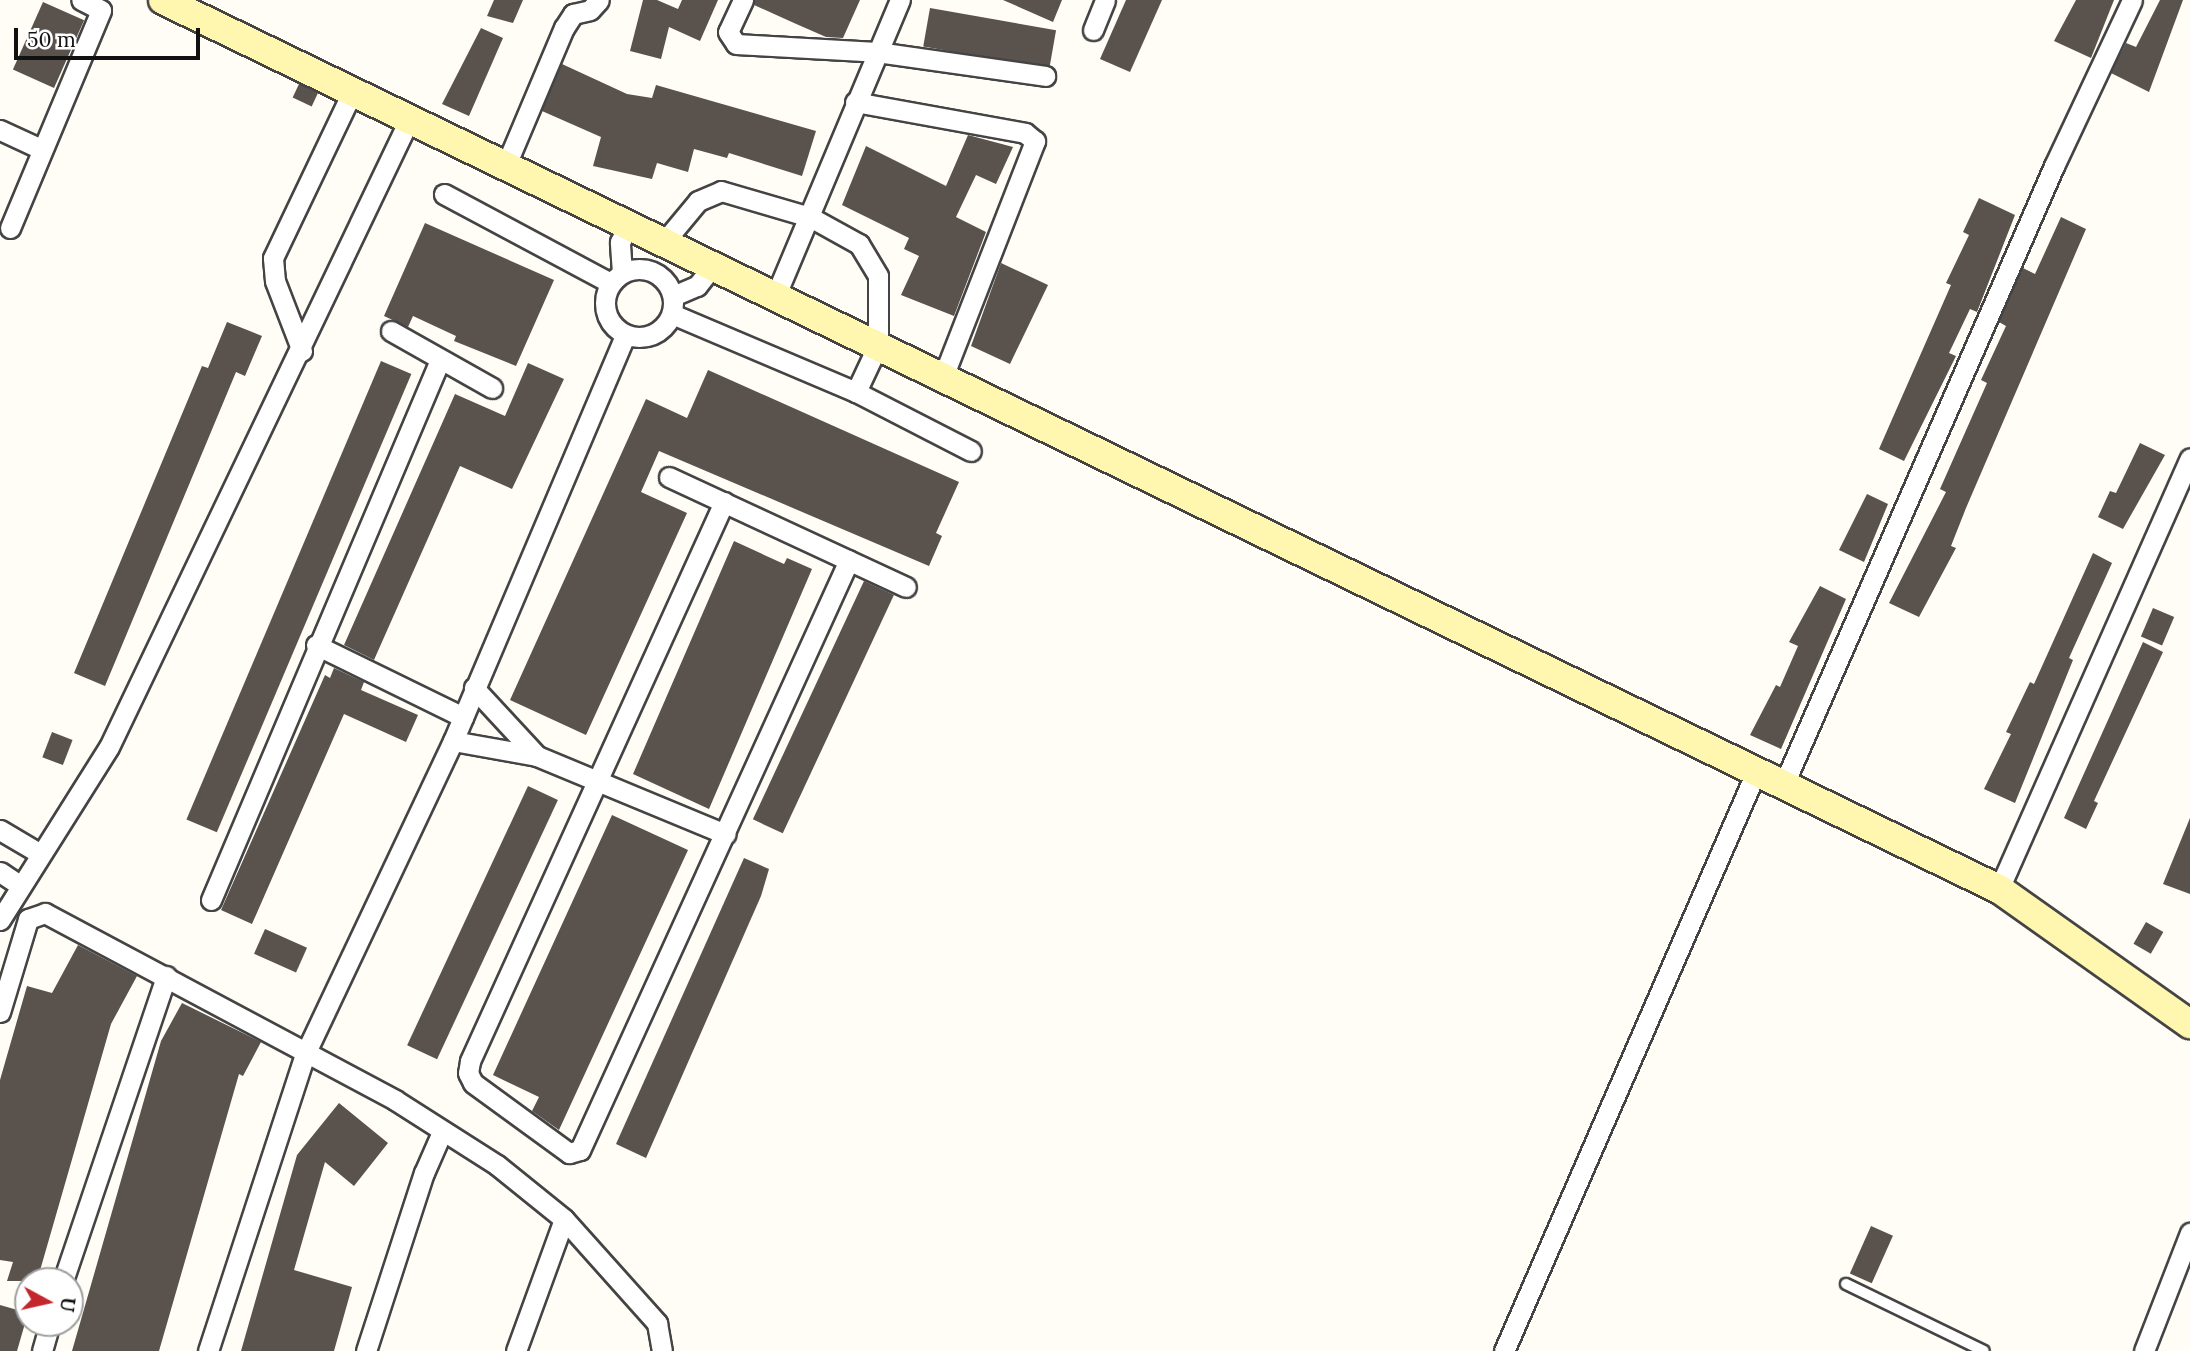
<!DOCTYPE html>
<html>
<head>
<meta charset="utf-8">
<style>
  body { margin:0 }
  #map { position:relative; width:2190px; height:1351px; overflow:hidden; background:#fffdf5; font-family:Lora,serif }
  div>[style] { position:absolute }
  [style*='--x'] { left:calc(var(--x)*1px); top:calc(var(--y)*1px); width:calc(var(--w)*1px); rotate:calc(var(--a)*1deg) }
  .building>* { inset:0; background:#5a524d; transform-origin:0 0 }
  .roads { filter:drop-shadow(2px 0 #444) drop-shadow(-2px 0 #444) drop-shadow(0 2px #444) drop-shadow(0 -2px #444) }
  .lane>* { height:10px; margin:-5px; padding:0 5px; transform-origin:5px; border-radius:5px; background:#fff }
  .street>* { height:19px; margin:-9.5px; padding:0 9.5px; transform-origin:9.5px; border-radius:9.5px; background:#fff }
  .street>.ring { margin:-9.5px; padding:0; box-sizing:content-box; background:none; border:19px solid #fff; border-radius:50% }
  .secondary>* { height:28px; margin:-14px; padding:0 14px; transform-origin:14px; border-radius:14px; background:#fff6b0 }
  span { translate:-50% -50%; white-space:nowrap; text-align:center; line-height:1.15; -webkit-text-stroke:7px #fff; paint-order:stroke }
  .north { position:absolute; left:14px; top:1267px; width:70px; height:70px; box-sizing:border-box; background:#fff; border:2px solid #a0a0a0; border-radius:50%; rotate:98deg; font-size:19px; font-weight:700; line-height:28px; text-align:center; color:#111 }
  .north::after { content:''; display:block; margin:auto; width:24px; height:32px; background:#c4262e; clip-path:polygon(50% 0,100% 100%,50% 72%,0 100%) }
  .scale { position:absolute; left:14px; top:28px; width:186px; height:32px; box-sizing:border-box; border:4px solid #111; border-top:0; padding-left:9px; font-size:21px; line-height:24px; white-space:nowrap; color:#111; -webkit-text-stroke:5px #fff; paint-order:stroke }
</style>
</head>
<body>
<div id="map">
  <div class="building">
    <div style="clip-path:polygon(494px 0,523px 0,513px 23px,487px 16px)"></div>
    <div style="clip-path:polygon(643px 0,657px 0,678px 9px,682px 0,718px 0,700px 41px,669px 27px,661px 59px,630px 51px)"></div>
    <div style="clip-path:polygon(755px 0,860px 0,843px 38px,826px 37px,794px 23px,754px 5px)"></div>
    <div style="clip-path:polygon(1003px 0,1062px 0,1053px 22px)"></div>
    <div style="clip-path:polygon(1126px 0,1162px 0,1130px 72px,1100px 59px)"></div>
    <div style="clip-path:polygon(2076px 0,2114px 0,2091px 58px,2054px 41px)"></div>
    <div style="clip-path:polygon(2160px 0,2183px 0,2149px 92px,2111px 73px,2126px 43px,2136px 47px)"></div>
    <div style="left:43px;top:2px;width:45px;height:74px;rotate:24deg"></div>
    <div style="left:930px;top:8px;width:128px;height:39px;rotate:10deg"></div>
    <div style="clip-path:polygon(481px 28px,503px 38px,469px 116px,442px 104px)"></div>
    <div style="clip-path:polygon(562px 64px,627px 94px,652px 98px,656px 85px,816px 131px,802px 176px,729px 153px,727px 158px,694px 149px,688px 172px,657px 163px,652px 179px,593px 166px,601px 137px,542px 111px)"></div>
    <div style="left:299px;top:84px;width:21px;height:15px;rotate:25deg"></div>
    <div style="clip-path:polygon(968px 135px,1013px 147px,996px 184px,976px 175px,956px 217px,986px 232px,954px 316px,901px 295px,919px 256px,904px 249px,909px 238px,842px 205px,866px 146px,946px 186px)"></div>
    <div style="clip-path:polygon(1979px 198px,2015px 215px,1977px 312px,1970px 309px,1949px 353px,1956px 356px,1904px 461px,1879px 449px,1951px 285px,1946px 283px,1969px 235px,1963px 232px)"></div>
    <div style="clip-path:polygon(2061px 217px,2086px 229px,1966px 508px,1951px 546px,1956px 548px,1919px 617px,1889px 603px,1946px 492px,1940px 489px,1987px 383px,1981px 380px,2006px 326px,1999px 322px,2023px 268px,2035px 274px)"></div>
    <div style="clip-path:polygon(425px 223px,554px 280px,516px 366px,454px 341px,456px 336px,413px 316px,408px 327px,384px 316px)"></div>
    <div style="clip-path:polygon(1001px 263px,1048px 285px,1010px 364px,971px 346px)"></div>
    <div style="clip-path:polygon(227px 322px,262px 336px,245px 376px,236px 372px,105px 686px,74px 673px,202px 366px,208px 368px)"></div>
    <div style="left:381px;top:361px;width:33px;height:498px;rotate:23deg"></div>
    <div style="clip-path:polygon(528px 363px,564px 379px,512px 489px,460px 466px,374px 660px,344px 645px,455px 394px,505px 416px)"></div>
    <div style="clip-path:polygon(708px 370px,959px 482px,936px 533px,942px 536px,929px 566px,659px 451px,641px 492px,687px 513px,586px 735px,510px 700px,646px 399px,687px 418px)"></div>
    <div style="clip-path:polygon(2140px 443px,2165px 455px,2123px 529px,2098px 517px,2110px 491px,2116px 493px)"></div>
    <div style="clip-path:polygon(1867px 494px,1888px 504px,1864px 562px,1839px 550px)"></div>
    <div style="clip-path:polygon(734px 541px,784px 564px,787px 558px,812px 569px,709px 809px,633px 774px)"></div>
    <div style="clip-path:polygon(2093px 553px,2112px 563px,2069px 658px,2073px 660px,2015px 803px,1984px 789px,2011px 734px,2006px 732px,2030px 682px,2034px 684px)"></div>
    <div style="left:864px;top:581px;width:33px;height:263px;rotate:25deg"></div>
    <div style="clip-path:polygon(1820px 586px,1846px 599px,1781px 749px,1750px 735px,1776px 685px,1780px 687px,1798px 646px,1789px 642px)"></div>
    <div style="left:2153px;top:608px;width:23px;height:31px;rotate:23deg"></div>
    <div style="clip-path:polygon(2143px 642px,2163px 652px,2094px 801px,2098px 803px,2086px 829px,2064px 818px)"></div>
    <div style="clip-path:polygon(334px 668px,364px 682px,361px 690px,418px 715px,406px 742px,344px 714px,252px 924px,221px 910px,325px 675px,330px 678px)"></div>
    <div style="left:52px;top:732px;width:22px;height:27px;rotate:21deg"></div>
    <div style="left:528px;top:786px;width:33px;height:286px;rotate:25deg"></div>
    <div style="clip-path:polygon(612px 815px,688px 850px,559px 1130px,532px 1111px,539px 1097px,493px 1075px)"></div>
    <div style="clip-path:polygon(2190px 818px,2190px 894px,2163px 884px)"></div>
    <div style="clip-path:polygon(744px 858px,769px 869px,761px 896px,646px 1158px,616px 1144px)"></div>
    <div style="left:2146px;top:922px;width:20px;height:25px;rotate:30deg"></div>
    <div style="left:265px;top:929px;width:46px;height:27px;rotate:24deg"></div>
    <div style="clip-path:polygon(78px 945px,137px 976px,111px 1024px,37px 1281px,7px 1281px,13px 1262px,0 1260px,0 1080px,27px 986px,52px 993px)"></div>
    <div style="clip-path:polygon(182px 1003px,261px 1042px,243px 1076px,239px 1074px,159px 1351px,72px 1351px,161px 1041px)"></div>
    <div style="clip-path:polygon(339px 1103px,388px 1143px,354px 1186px,325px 1162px,294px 1270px,352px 1287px,334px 1351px,241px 1351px,297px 1155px)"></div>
    <div style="left:1871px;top:1226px;width:24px;height:52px;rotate:24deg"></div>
    <div style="clip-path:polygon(0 1305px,28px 1313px,17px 1351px,0 1351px)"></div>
  </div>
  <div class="roads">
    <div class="lane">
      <div style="--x:1846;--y:1284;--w:153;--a:25.9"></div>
    </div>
    <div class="street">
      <div style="--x:743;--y:0;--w:35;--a:115"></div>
      <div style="--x:728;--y:32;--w:14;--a:56"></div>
      <div style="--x:736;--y:44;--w:141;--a:3.2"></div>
      <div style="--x:877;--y:52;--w:170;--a:8.1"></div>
      <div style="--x:1093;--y:30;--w:32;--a:-68"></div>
      <div style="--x:855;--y:102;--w:173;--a:10.3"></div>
      <div style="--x:1025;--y:133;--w:13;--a:39"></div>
      <div style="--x:1035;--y:141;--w:251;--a:111.3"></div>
      <div style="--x:0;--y:130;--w:45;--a:24.9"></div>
      <div style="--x:506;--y:165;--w:149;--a:-67.1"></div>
      <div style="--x:564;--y:28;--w:17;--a:-57"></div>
      <div style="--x:573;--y:14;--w:17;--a:-13"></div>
      <div style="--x:590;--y:10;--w:13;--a:-48"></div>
      <div style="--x:444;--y:194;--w:189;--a:28.1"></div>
      <div style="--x:10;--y:228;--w:236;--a:-67.3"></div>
      <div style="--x:101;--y:10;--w:22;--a:-153"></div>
      <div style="--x:664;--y:242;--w:53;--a:-50.3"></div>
      <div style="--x:698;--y:201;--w:25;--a:-23"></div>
      <div style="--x:721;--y:191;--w:93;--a:16.3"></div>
      <div style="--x:810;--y:217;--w:56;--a:28.9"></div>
      <div style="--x:859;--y:244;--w:37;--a:59"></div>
      <div style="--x:878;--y:276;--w:69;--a:90"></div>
      <div style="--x:878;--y:345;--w:52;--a:115.1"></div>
      <div class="ring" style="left:605px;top:269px;width:49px;height:49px"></div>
      <div style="--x:622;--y:273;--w:31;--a:-94"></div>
      <div style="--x:620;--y:242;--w:19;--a:-62"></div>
      <div style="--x:673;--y:296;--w:26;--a:-23"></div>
      <div style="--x:697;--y:286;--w:24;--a:-52"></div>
      <div style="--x:775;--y:297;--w:322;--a:-67.2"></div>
      <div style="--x:672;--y:314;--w:200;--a:23"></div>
      <div style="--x:856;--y:392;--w:129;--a:27.2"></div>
      <div style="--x:391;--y:331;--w:116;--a:29.4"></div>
      <div style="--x:302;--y:351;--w:75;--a:-111.1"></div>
      <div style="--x:275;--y:281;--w:23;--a:-95"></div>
      <div style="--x:273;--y:258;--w:186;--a:-64.5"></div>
      <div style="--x:669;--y:477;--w:261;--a:24.9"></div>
      <div style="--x:724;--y:502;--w:614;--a:114.44"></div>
      <div style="--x:470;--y:1061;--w:12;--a:99"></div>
      <div style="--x:468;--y:1073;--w:11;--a:63"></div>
      <div style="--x:473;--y:1083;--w:119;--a:36.1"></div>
      <div style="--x:569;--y:1153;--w:11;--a:-15"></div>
      <div style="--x:580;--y:1150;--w:648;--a:-65.49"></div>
      <div style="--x:316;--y:645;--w:164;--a:26.1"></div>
      <div style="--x:453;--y:741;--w:85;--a:10.1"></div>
      <div style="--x:537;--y:756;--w:93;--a:-132.8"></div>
      <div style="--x:537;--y:756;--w:204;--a:22.5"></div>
      <div style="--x:1783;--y:786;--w:677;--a:-66.39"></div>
      <div style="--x:2054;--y:166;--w:183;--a:-64.8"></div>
      <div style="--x:0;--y:830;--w:45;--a:30.5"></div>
      <div style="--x:0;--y:872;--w:25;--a:34"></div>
      <div style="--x:1999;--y:889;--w:471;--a:-66.1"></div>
      <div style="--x:211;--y:900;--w:587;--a:-67.02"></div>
      <div style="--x:0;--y:920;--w:204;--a:-57.8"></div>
      <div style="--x:109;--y:747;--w:697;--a:-64.43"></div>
      <div style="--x:0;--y:1012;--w:97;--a:-73.2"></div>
      <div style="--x:28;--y:919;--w:18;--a:-19"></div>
      <div style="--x:45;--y:913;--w:397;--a:28.1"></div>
      <div style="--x:395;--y:1100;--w:121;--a:32.5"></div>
      <div style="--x:497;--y:1165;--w:86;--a:38.9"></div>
      <div style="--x:564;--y:1219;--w:140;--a:48.2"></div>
      <div style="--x:657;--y:1323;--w:28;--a:80"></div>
      <div style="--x:63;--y:1281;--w:322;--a:-71.3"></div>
      <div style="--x:42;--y:1351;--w:29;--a:-74"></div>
      <div style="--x:208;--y:1351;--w:315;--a:-71.9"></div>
      <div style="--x:306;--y:1052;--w:344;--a:-64.7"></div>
      <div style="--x:453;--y:741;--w:441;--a:-67"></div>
      <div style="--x:366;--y:1351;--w:187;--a:-72"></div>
      <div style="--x:424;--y:1173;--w:45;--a:-66.3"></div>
      <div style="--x:516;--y:1351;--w:140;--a:-70"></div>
      <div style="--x:1504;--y:1351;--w:631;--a:-66.48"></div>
      <div style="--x:2144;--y:1351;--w:127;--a:-68.7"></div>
    </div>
    <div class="secondary">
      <div style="--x:163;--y:0;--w:2040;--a:25.84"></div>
      <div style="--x:1999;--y:889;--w:234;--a:35.3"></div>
    </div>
  </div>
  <div class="north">U</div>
  <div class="scale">50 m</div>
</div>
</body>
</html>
